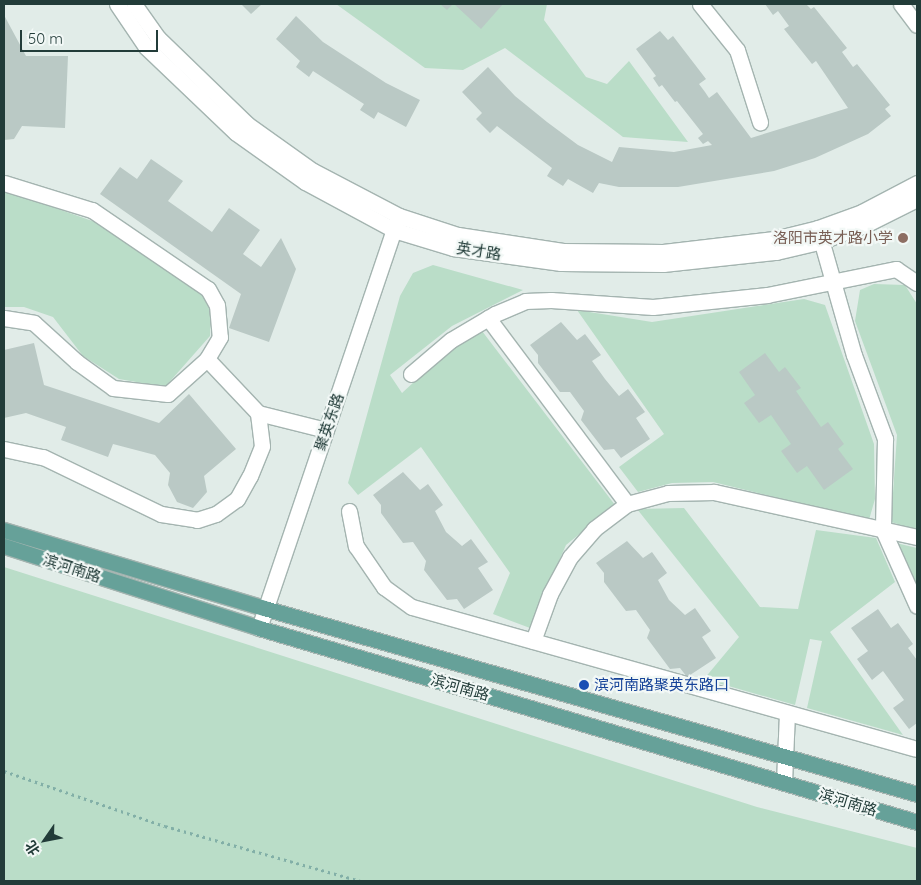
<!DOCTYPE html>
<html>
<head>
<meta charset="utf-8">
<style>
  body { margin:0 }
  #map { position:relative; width:921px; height:885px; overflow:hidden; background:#e1ece8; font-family:Quicksand,"Noto Sans SC",sans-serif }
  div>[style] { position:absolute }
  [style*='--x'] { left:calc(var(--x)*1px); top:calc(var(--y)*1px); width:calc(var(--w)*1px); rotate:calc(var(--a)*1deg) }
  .green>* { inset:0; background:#baddc8 }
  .building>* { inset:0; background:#bac9c5 }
  .path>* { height:3px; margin-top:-1.5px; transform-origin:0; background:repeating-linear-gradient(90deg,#82afa7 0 2.5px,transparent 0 6.5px) }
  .roads { filter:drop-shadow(1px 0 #a4b4b0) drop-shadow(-1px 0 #a4b4b0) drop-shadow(0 1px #a4b4b0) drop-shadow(0 -1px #a4b4b0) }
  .street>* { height:15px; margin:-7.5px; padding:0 7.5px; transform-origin:7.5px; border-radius:7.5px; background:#fff }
  .secondary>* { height:15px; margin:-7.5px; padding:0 7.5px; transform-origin:7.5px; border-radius:7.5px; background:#fff }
  .primary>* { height:15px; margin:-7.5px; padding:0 7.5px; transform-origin:7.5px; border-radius:7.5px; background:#66a199 }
  .dots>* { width:14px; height:14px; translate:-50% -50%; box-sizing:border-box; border:2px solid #f2f8f6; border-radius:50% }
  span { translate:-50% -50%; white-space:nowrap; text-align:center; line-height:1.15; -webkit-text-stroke:4.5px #f2f8f6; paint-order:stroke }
  .education-label { font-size:15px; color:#785e54 }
  .right { translate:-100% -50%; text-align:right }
  .street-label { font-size:15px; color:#223c39 }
  .transit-label { font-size:15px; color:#164399 }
  .left { translate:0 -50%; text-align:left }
  .frame { position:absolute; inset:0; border:5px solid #223c39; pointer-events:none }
  .north { position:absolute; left:20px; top:815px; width:50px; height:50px; -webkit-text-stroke:4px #f2f8f6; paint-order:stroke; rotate:237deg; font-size:14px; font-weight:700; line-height:20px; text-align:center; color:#223c39 }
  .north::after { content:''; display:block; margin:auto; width:18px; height:22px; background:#223c39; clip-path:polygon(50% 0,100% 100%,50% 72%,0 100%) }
  .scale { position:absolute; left:20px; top:30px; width:138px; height:22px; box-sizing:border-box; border:2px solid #223c39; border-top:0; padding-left:6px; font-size:15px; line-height:18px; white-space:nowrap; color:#223c39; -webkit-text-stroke:4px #f2f8f6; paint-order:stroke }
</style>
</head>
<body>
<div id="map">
  <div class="green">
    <div style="clip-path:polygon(336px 4px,547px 4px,544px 20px,586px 77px,607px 84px,629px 61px,688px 142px,623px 137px,505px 48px,463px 70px,425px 68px)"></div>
    <div style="clip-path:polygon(4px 190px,98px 223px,202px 294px,211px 313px,210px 336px,165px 387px,119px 379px,83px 356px,53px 317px,24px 307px,4px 307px)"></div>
    <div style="clip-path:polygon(433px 265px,523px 290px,452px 326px,390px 375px,402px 393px,451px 348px,482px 331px,615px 505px,566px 545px,530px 628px,493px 614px,510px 573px,421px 447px,358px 495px,348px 483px,400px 296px,413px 273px)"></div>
    <div style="clip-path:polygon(874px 284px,905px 285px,917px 304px,917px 530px,891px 522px,897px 435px,855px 321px,860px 290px)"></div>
    <div style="clip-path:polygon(804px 299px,825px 305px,874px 444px,875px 499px,869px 520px,713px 482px,672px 483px,638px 492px,619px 467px,664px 434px,577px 310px,652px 322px)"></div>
    <div style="clip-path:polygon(684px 508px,760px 607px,798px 609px,816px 530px,876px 538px,895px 582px,830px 632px,903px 735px,807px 708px,822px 641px,810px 639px,795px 705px,704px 679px,739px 637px,637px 509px)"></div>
    <div style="clip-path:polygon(896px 543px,917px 548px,917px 589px)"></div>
    <div style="clip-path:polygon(4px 567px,757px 807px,917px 848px,917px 881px,4px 881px)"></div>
  </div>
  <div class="building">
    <div style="clip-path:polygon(241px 4px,262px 4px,251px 14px)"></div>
    <div style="clip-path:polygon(440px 4px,453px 4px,447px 10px)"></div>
    <div style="clip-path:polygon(454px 4px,503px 4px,481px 29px)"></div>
    <div style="clip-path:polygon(765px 4px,806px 4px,811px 9px,814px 7px,847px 48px,842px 52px,853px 67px,857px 64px,890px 105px,885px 109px,891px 116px,868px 134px,815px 158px,774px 171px,678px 187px,619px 187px,599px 183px,593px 193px,568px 179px,563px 186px,547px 176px,552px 168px,497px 126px,490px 133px,476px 119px,482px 113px,462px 92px,488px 67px,515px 96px,547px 122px,578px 145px,612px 162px,619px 147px,674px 152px,712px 145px,708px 141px,703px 144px,698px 138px,703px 134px,677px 101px,675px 102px,662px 85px,659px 87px,653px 78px,656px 76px,636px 49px,660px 31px,668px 40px,673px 36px,706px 79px,699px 84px,705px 92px,709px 98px,717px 92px,751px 138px,848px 108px,816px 61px,812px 64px,784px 29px,789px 26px,778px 11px,773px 15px)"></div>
    <div style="clip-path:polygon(4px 15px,26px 56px,68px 56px,65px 128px,22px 126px,14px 139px,4px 140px)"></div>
    <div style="clip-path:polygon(296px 16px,323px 42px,386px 83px,420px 100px,406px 127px,378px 112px,374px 119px,360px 110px,364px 104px,313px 71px,309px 77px,296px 67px,300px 61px,276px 39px)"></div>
    <div style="clip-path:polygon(151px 159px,183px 181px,168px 201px,212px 232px,229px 208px,260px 230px,243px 254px,261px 267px,281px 238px,296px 269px,269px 342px,229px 328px,241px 294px,100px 194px,120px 167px,137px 179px)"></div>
    <div style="clip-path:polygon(561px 322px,577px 340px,585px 334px,601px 355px,592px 361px,605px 379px,619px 396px,628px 389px,645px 412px,636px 418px,650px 439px,621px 458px,614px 449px,604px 450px,581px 420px,584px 411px,570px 392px,560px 392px,538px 363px,538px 355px,530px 345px)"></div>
    <div style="clip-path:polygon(34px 343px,44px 385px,159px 423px,189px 394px,236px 449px,204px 476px,207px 492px,193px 508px,177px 502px,168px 485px,170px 473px,155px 455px,113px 444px,108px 457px,61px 440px,66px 427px,26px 413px,4px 418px,4px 350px)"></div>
    <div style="clip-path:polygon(765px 353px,779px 372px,785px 367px,801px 388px,796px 391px,821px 427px,828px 422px,844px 444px,838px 449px,853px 469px,824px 490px,807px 466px,797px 473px,781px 451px,791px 444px,771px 415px,759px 423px,744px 403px,755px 395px,739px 372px)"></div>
    <div style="clip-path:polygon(403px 472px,420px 490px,428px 484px,443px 505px,435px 511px,446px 532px,462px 546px,471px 539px,488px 562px,478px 568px,493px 590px,464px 609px,457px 599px,447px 600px,424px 570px,426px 561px,413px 542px,403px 543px,381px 513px,381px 505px,373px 495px)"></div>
    <div style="clip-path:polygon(627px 541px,643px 558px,652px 552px,667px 573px,658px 580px,669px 600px,685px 615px,695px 608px,711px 631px,702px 637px,716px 658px,687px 677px,680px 668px,670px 669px,647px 638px,650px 630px,636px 610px,626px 611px,604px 582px,604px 573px,596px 563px)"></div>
    <div style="clip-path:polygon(878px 609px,891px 628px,898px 623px,913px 644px,908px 648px,917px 660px,917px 723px,909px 729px,893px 708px,904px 700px,883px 671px,872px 680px,857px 659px,868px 651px,851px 628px)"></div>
  </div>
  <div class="path">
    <div style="--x:4;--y:771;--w:170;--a:18.9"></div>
    <div style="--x:165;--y:826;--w:204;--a:15.7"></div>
  </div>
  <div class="roads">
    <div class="street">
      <div style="--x:700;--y:4;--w:59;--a:51.2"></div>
      <div style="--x:737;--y:50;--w:76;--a:72.3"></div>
      <div style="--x:4;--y:183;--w:92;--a:17.1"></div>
      <div style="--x:92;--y:210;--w:140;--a:34.3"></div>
      <div style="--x:208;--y:289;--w:18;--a:61"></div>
      <div style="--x:217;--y:305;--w:32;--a:85"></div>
      <div style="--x:220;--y:337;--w:26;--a:121"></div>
      <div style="--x:207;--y:359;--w:74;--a:46.6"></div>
      <div style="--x:258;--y:413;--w:70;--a:14"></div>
      <div style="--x:818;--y:229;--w:131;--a:74.1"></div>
      <div style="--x:854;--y:355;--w:90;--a:69.7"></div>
      <div style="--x:885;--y:439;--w:91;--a:91.3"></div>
      <div style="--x:883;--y:530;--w:83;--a:65.9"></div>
      <div style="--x:4;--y:318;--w:30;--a:9"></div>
      <div style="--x:34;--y:323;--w:58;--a:42.2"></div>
      <div style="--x:77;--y:362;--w:44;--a:35.8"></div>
      <div style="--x:113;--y:388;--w:55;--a:6.2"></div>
      <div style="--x:168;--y:394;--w:52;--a:-41.9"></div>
      <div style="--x:488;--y:318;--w:232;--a:53.2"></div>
      <div style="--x:411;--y:374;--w:52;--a:-40.4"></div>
      <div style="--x:451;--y:340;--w:51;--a:-30.6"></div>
      <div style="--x:495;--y:314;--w:33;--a:-23"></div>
      <div style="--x:525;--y:301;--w:26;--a:-2"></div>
      <div style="--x:551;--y:300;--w:102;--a:3.9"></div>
      <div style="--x:653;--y:307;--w:115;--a:-6"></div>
      <div style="--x:767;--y:295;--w:132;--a:-11.4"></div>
      <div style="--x:896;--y:269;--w:25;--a:34"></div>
      <div style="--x:4;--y:449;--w:40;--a:12"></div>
      <div style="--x:43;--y:457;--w:131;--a:25.8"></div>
      <div style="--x:161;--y:514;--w:36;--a:9"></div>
      <div style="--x:197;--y:520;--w:20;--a:-18"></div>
      <div style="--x:216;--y:514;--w:26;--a:-36"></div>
      <div style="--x:237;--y:499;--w:26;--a:-61"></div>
      <div style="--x:250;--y:476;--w:32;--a:-68"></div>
      <div style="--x:262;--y:446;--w:33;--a:-97"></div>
      <div style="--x:349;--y:511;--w:36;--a:79"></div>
      <div style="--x:356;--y:546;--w:50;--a:55.7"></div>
      <div style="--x:384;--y:587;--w:34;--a:36"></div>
      <div style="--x:412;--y:607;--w:525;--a:15.71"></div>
      <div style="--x:259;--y:628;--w:434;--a:-71.3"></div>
      <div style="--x:533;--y:641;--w:50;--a:-70.1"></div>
      <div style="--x:550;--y:594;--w:42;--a:-61.6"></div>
      <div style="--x:570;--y:557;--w:37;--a:-49"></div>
      <div style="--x:594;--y:529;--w:41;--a:-37.1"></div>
      <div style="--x:627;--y:504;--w:42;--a:-15"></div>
      <div style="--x:668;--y:493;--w:46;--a:-1.2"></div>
      <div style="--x:714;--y:492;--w:208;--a:12.5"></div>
      <div style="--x:784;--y:782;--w:69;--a:-87.5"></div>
    </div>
    <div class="secondary">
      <div style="--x:117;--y:4;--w:52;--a:56"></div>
      <div style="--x:146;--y:47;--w:124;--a:43.7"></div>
      <div style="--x:236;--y:133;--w:85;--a:35.4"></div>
      <div style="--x:305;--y:182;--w:101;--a:28.3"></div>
      <div style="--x:394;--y:230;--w:62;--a:17"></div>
      <div style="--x:453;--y:248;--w:109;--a:7.9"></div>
      <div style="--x:561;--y:263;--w:102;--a:0.6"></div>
      <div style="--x:663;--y:264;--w:114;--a:-6.1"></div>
      <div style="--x:776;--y:252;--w:47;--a:-13.4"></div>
      <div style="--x:822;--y:241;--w:48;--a:-20.7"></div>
      <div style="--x:867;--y:224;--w:56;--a:-26.6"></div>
      <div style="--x:134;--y:4;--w:42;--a:54.8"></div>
      <div style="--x:158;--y:38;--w:124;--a:44"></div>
      <div style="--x:247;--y:124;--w:81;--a:35.5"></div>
      <div style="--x:313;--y:171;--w:97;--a:27.6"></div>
      <div style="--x:399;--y:216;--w:62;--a:17.9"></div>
      <div style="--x:458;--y:235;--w:106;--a:8.7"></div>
      <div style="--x:563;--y:251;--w:100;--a:0.6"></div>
      <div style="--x:663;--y:252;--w:112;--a:-6.7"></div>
      <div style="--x:774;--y:239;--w:45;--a:-14"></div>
      <div style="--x:818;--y:228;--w:47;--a:-20"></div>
      <div style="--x:862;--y:212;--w:62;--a:-27.8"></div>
      <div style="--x:901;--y:4;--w:26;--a:53"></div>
    </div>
    <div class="primary">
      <div style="--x:4;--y:530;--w:271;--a:16.7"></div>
      <div style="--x:264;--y:608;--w:679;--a:15.9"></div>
      <div style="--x:4;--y:546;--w:268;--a:17.8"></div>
      <div style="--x:259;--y:628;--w:686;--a:16.43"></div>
    </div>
  </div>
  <div class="dots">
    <div style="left:903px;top:238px;background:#8d6e63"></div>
    <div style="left:584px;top:685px;background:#1a4fb4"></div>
  </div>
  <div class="education-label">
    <span class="right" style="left:893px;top:238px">洛阳市英才路小学</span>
  </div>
  <div class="street-label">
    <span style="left:479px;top:251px;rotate:9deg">英才路</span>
    <span style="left:329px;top:422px;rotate:-71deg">聚英东路</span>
    <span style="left:72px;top:568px;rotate:18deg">滨河南路</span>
    <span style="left:460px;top:687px;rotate:16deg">滨河南路</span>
    <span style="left:848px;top:802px;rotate:17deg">滨河南路</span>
  </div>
  <div class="transit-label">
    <span class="left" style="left:594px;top:685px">滨河南路聚英东路口</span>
  </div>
  <div class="frame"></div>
  <div class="north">北</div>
  <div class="scale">50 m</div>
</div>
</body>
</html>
